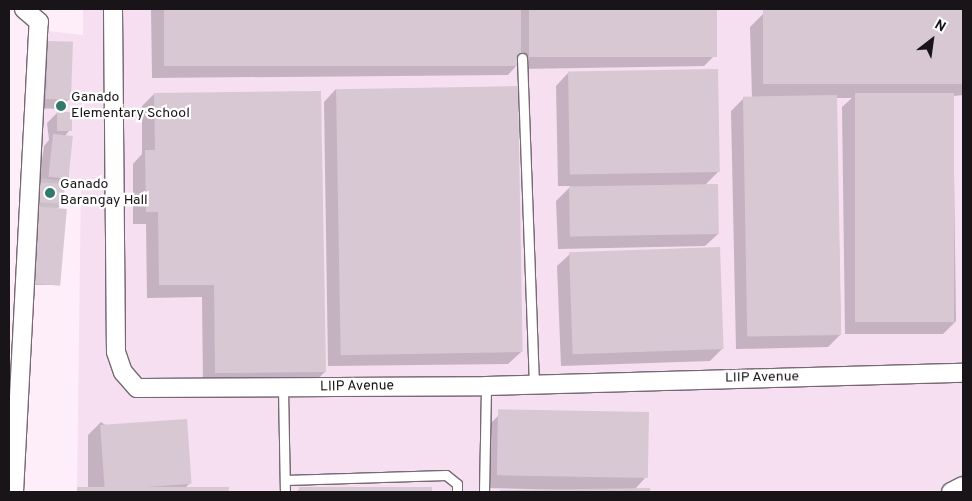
<!DOCTYPE html>
<html>
<head>
<meta charset="utf-8">
<style>
  body { margin:0 }
  #map { position:relative; width:972px; height:501px; overflow:hidden; background:#fdeefa; font-family:Overpass,sans-serif }
  div>[style] { position:absolute }
  [style*='--x'] { left:calc(var(--x)*1px); top:calc(var(--y)*1px); width:calc(var(--w)*1px); rotate:calc(var(--a)*1deg) }
  .built>* { inset:0; background:#f5dff0 }
  .shadow>* { inset:0; background:#0003 }
  .building>* { inset:0; background:#d7c8d4; transform-origin:0 0 }
  .roads { filter:drop-shadow(1px 0 #766973) drop-shadow(-1px 0 #766973) drop-shadow(0 1px #766973) drop-shadow(0 -1px #766973) }
  .service>* { height:9px; margin:-4.5px; padding:0 4.5px; transform-origin:4.5px; border-radius:4.5px; background:#fff }
  .minor>* { height:18px; margin:-9px; padding:0 9px; transform-origin:9px; border-radius:9px; background:#fff }
  .dots>* { width:14px; height:14px; translate:-50% -50%; box-sizing:border-box; border:2px solid #fff; border-radius:50% }
  span { translate:-50% -50%; white-space:nowrap; text-align:center; line-height:1.15; -webkit-text-stroke:4.5px #fff; paint-order:stroke }
  .poi-label { font-size:14px; color:#191418 }
  .left { translate:0 -50%; text-align:left }
  .street-label { font-size:14px; color:#191418 }
  .frame { position:absolute; inset:0; border:10px solid #191418; pointer-events:none }
  .north { position:absolute; left:907px; top:15px; width:50px; height:50px; -webkit-text-stroke:4px #fff; paint-order:stroke; rotate:30deg; font-size:14px; font-weight:700; line-height:20px; text-align:center; color:#191418 }
  .north::after { content:''; display:block; margin:auto; width:18px; height:22px; background:#191418; clip-path:polygon(50% 0,100% 100%,50% 72%,0 100%) }
</style>
</head>
<body>
<div id="map">
  <div class="built">
    <div style="clip-path:polygon(83px 9px,963px 9px,963px 481px,944px 492px,77px 492px,81px 184px,34px 177px,47px 31px,83px 35px)"></div>
  </div>
  <div class="shadow">
    <div style="clip-path:polygon(151px 9px,715px 9px,716px 54px,704px 66px,517px 69px,517px 65px,508px 75px,152px 78px)"></div>
    <div style="clip-path:polygon(893px 9px,963px 10px,963px 95px,953px 96px,956px 321px,943px 334px,845px 334px,842px 107px,852px 98px,836px 98px,841px 334px,828px 347px,736px 349px,731px 111px,744px 98px,752px 98px,750px 27px,763px 14px)"></div>
    <div style="clip-path:polygon(48px 42px,69px 99px,59px 109px,36px 108px,39px 52px)"></div>
    <div style="clip-path:polygon(568px 73px,719px 171px,705px 185px,718px 234px,705px 246px,558px 249px,556px 201px,571px 186px,558px 186px,556px 86px)"></div>
    <div style="clip-path:polygon(336px 89px,521px 352px,508px 364px,328px 366px,324px 102px)"></div>
    <div style="clip-path:polygon(154px 94px,325px 372px,312px 384px,203px 385px,202px 297px,147px 298px,146px 224px,133px 224px,133px 164px,142px 154px,142px 106px)"></div>
    <div style="clip-path:polygon(963px 106px,963px 180px,962px 108px)"></div>
    <div style="clip-path:polygon(57px 113px,69px 131px,64px 137px,69px 178px,61px 185px,63px 203px,57px 209px,60px 285px,24px 285px,44px 146px,49px 140px,47px 123px)"></div>
    <div style="clip-path:polygon(570px 254px,723px 348px,710px 361px,561px 366px,557px 266px)"></div>
    <div style="clip-path:polygon(499px 415px,646px 477px,634px 490px,648px 492px,486px 488px,486px 428px)"></div>
    <div style="clip-path:polygon(101px 422px,190px 483px,185px 488px,228px 488px,228px 492px,74px 492px,88px 488px,88px 435px)"></div>
    <div style="clip-path:polygon(431px 488px,431px 492px,296px 492px,300px 489px)"></div>
  </div>
  <div class="building">
    <div style="left:164px;top:9px;width:357px;height:57px"></div>
    <div style="left:529px;top:9px;width:188px;height:48px"></div>
    <div style="left:963px;top:9px;width:75px;height:200px;rotate:90deg"></div>
    <div style="left:48px;top:41px;width:25px;height:58px;rotate:2deg"></div>
    <div style="left:718px;top:69px;width:103px;height:150px;rotate:89deg"></div>
    <div style="left:518px;top:86px;width:266px;height:182px;rotate:89deg"></div>
    <div style="clip-path:polygon(321px 91px,326px 372px,215px 373px,214px 285px,159px 285px,158px 212px,146px 212px,145px 150px,155px 150px,154px 93px)"></div>
    <div style="left:855px;top:93px;width:99px;height:229px"></div>
    <div style="left:837px;top:95px;width:240px;height:94px;rotate:89deg"></div>
    <div style="left:57px;top:112px;width:15px;height:19px"></div>
    <div style="left:53px;top:134px;width:20px;height:43px;rotate:6deg"></div>
    <div style="left:36px;top:182px;width:29px;height:20px;rotate:4deg"></div>
    <div style="left:718px;top:184px;width:50px;height:149px;rotate:89deg"></div>
    <div style="left:33px;top:206px;width:34px;height:77px;rotate:5deg"></div>
    <div style="left:720px;top:247px;width:102px;height:151px;rotate:88deg"></div>
    <div style="left:649px;top:412px;width:66px;height:151px;rotate:91deg"></div>
    <div style="left:187px;top:419px;width:65px;height:87px;rotate:86deg"></div>
    <div style="left:77px;top:487px;width:152px;height:5px"></div>
    <div style="left:299px;top:487px;width:133px;height:5px"></div>
    <div style="clip-path:polygon(650px 488px,650px 492px,500px 492px,500px 490px)"></div>
  </div>
  <div class="roads">
    <div class="service">
      <div style="--x:522;--y:58;--w:326;--a:87.9"></div>
      <div style="--x:283;--y:389;--w:103;--a:88.9"></div>
      <div style="--x:285;--y:480;--w:161;--a:-1.8"></div>
      <div style="--x:446;--y:475;--w:14;--a:39"></div>
      <div style="--x:457;--y:484;--w:8;--a:90"></div>
      <div style="--x:484;--y:492;--w:106;--a:-88.9"></div>
    </div>
    <div class="minor">
      <div style="--x:113;--y:9;--w:343;--a:89.5"></div>
      <div style="--x:116;--y:352;--w:21;--a:71"></div>
      <div style="--x:123;--y:372;--w:21;--a:49"></div>
      <div style="--x:137;--y:388;--w:349;--a:-0.3"></div>
      <div style="--x:486;--y:386;--w:477;--a:-1.6"></div>
      <div style="--x:14;--y:492;--w:471;--a:-87"></div>
      <div style="--x:39;--y:22;--w:20;--a:-139"></div>
      <div style="--x:951;--y:492;--w:13;--a:-27"></div>
    </div>
  </div>
  <div class="dots">
    <div style="left:61px;top:106px;background:#32786d"></div>
    <div style="left:50px;top:193px;background:#32786d"></div>
  </div>
  <div class="poi-label">
    <span class="left" style="left:71px;top:106px">Ganado<br>Elementary School</span>
    <span class="left" style="left:60px;top:193px">Ganado<br>Barangay Hall</span>
  </div>
  <div class="street-label">
    <span style="left:762px;top:378px;rotate:-1deg">LIIP Avenue</span>
    <span style="left:357px;top:387px;rotate:-1deg">LIIP Avenue</span>
  </div>
  <div class="frame"></div>
  <div class="north">N</div>
</div>
</body>
</html>
